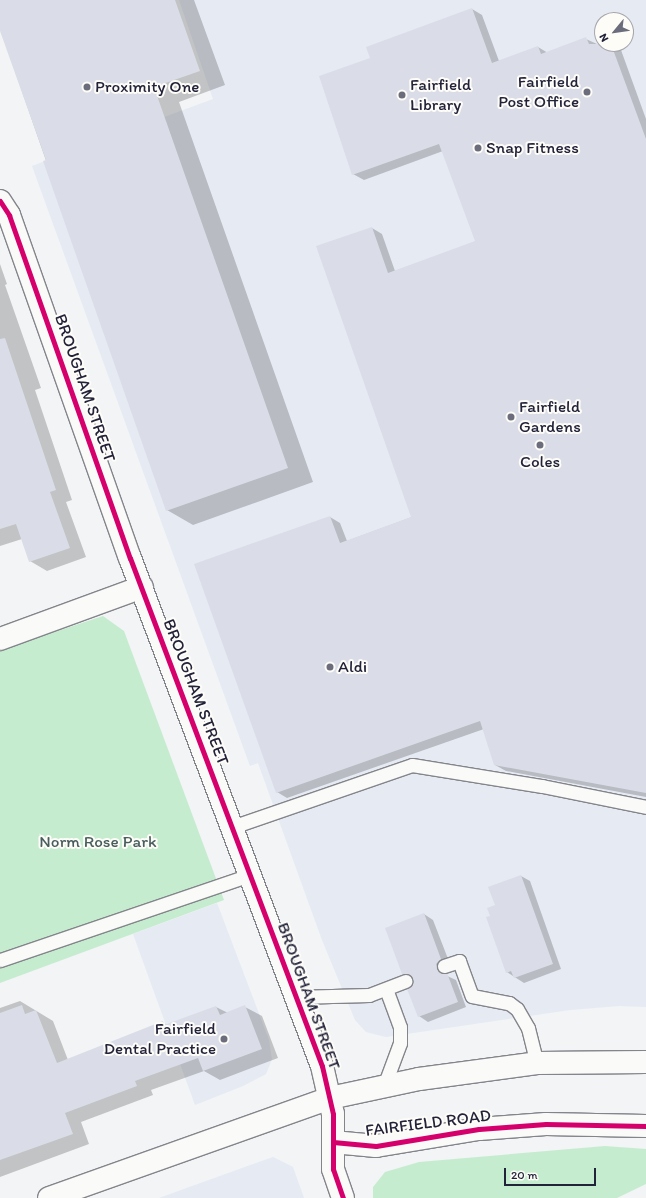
<!DOCTYPE html>
<html>
<head>
<meta charset="utf-8">
<style>
  body { margin:0 }
  #map { position:relative; width:646px; height:1198px; overflow:hidden; background:#f2f4f6; font-family:Itim,sans-serif }
  div>[style] { position:absolute }
  [style*='--x'] { left:calc(var(--x)*1px); top:calc(var(--y)*1px); width:calc(var(--w)*1px); rotate:calc(var(--a)*1deg) }
  .built>* { inset:0; background:#e6eaf3 }
  .green>* { inset:0; background:#c6ecd0 }
  .shadow>* { inset:0; background:#0003 }
  .building>* { inset:0; background:#dadde7 }
  .roads { filter:drop-shadow(1px 0 #84858b) drop-shadow(-1px 0 #84858b) drop-shadow(0 1px #84858b) drop-shadow(0 -1px #84858b) }
  .lane>* { height:13px; margin:-6.5px; padding:0 6.5px; transform-origin:6.5px; border-radius:6.5px; background:#fafaf9 }
  .street>* { height:22px; margin:-11px; padding:0 11px; transform-origin:11px; border-radius:11px; background:#fafaf9 }
  .secondary>* { height:22px; margin:-11px; padding:0 11px; transform-origin:11px; border-radius:11px; background:#fafaf9 }
  .cycleway>* { height:5px; margin:-2.5px; padding:0 2.5px; transform-origin:2.5px; border-radius:2.5px; background:#d6006c }
  .dots>* { width:11px; height:11px; translate:-50% -50%; box-sizing:border-box; border:2px solid #fdfcf7; border-radius:50% }
  span { translate:-50% -50%; white-space:nowrap; text-align:center; line-height:1.15; -webkit-text-stroke:4px #fdfcf7; paint-order:stroke }
  .poi-label { font-size:17px; color:#22223b }
  .right { translate:-100% -50%; text-align:right }
  .left { translate:0 -50%; text-align:left }
  .street-label { font-size:17px; color:#22223b }
  .park-label { font-size:17px; color:#485d5e }
  .north { position:absolute; left:594px; top:12px; width:40px; height:40px; box-sizing:border-box; background:#fdfcf7; border:1px solid #a5a5ac; border-radius:50%; rotate:241deg; font-size:11px; font-weight:700; line-height:16px; text-align:center; color:#22223b }
  .north::after { content:''; display:block; margin:auto; width:14px; height:18px; background:#6b6c7c; clip-path:polygon(50% 0,100% 100%,50% 72%,0 100%) }
  .scale { position:absolute; left:504px; top:1168px; width:92px; height:18px; box-sizing:border-box; border:2px solid #22223b; border-top:0; padding-left:5px; font-size:12px; line-height:14px; white-space:nowrap; color:#22223b; -webkit-text-stroke:3px #fdfcf7; paint-order:stroke }
</style>
</head>
<body>
<div id="map">
  <div class="built">
    <div style="clip-path:polygon(evenodd,179px 0,646px 0,646px 1007px,619px 1006px,570px 1010px,386px 1037px,366px 1032px,355px 1020px,322px 940px,258px 763px,250px 766px,32px 166px,213px 99px,179px 0,602px 20px,626px 20px,626px 44px,602px 44px,602px 20px)"></div>
    <div style="clip-path:polygon(217px 903px,269px 1040px,272px 1059px,266px 1074px,243px 1086px,195px 1105px,133px 934px)"></div>
    <div style="clip-path:polygon(273px 1157px,293px 1167px,304px 1198px,159px 1198px)"></div>
  </div>
  <div class="green">
    <div style="clip-path:polygon(103px 616px,124px 631px,224px 900px,0 983px,0 650px)"></div>
    <div style="clip-path:polygon(605px 1146px,646px 1149px,646px 1184px,617px 1198px,373px 1198px,373px 1187px,385px 1172px,419px 1162px)"></div>
  </div>
  <div class="shadow">
    <div style="clip-path:polygon(0 0,194px 0,225px 85px,179px 102px,313px 482px,193px 525px,167px 510px,0 28px)"></div>
    <div style="clip-path:polygon(472px 9px,482px 15px,499px 61px,538px 47px,548px 53px,586px 39px,597px 44px,611px 44px,621px 50px,646px 119px,646px 797px,506px 771px,495px 765px,484px 729px,287px 798px,277px 792px,330px 517px,340px 523px,347px 541px,412px 517px,372px 228px,382px 234px,395px 271px,476px 242px,443px 151px,364px 180px,353px 174px,371px 58px)"></div>
    <div style="clip-path:polygon(0 264px,7px 284px,5px 285px,41px 388px,35px 390px,72px 500px,66px 502px,86px 557px,47px 571px,30px 561px,22px 539px,0 546px)"></div>
    <div style="clip-path:polygon(521px 876px,530px 881px,561px 969px,524px 983px,507px 972px,491px 917px)"></div>
    <div style="clip-path:polygon(424px 914px,433px 920px,450px 964px,445px 969px,445px 975px,456px 980px,466px 1007px,428px 1022px,419px 1016px,412px 986px,414px 979px,403px 973px)"></div>
    <div style="clip-path:polygon(20px 1001px,53px 1021px,68px 1060px,163px 1022px,167px 1025px,216px 1007px,228px 1013px,245px 1007px,262px 1016px,278px 1058px,220px 1080px,204px 1071px,151px 1090px,153px 1095px,81px 1122px,89px 1144px,0 1177px,0 1008px)"></div>
  </div>
  <div class="building">
    <div style="clip-path:polygon(0 0,175px 0,200px 71px,154px 87px,288px 468px,166px 511px,43px 161px,46px 160px,0 31px)"></div>
    <div style="clip-path:polygon(472px 8px,492px 63px,538px 46px,541px 54px,586px 37px,589px 44px,611px 44px,646px 139px,646px 793px,494px 765px,480px 721px,276px 793px,194px 564px,330px 516px,340px 543px,411px 517px,316px 246px,372px 227px,388px 273px,475px 241px,439px 144px,352px 175px,319px 76px,370px 58px,366px 47px)"></div>
    <div style="clip-path:polygon(5px 338px,56px 490px,50px 492px,70px 548px,29px 562px,16px 524px,0 529px,0 339px)"></div>
    <div style="clip-path:polygon(521px 875px,553px 964px,514px 978px,511px 971px,506px 973px,486px 917px,490px 916px,487px 908px,495px 905px,488px 887px)"></div>
    <div style="clip-path:polygon(424px 913px,441px 959px,436px 964px,437px 969px,442px 974px,447px 973px,458px 1002px,418px 1017px,407px 989px,411px 986px,413px 978px,410px 975px,402px 974px,385px 928px)"></div>
    <div style="clip-path:polygon(22px 1005px,25px 1014px,36px 1010px,57px 1063px,163px 1021px,164px 1025px,216px 1006px,220px 1015px,245px 1005px,262px 1049px,203px 1071px,198px 1058px,135px 1081px,137px 1086px,65px 1113px,73px 1134px,0 1160px,0 1013px)"></div>
  </div>
  <div class="roads">
    <div class="lane">
      <div style="--x:232;--y:827;--w:190;--a:-19"></div>
      <div style="--x:412;--y:765;--w:132;--a:9.2"></div>
      <div style="--x:542;--y:786;--w:106;--a:11.4"></div>
      <div style="--x:0;--y:960;--w:264;--a:-18.8"></div>
      <div style="--x:444;--y:966;--w:16;--a:-18"></div>
      <div style="--x:459;--y:961;--w:37;--a:70"></div>
      <div style="--x:472;--y:996;--w:38;--a:11"></div>
      <div style="--x:509;--y:1003;--w:10;--a:37"></div>
      <div style="--x:517;--y:1009;--w:22;--a:60"></div>
      <div style="--x:528;--y:1028;--w:36;--a:76"></div>
      <div style="--x:295;--y:997;--w:74;--a:-1.5"></div>
      <div style="--x:369;--y:995;--w:39;--a:-21"></div>
      <div style="--x:384;--y:1086;--w:46;--a:-69.6"></div>
      <div style="--x:400;--y:1043;--w:16;--a:-90"></div>
      <div style="--x:400;--y:1027;--w:40;--a:-110.2"></div>
    </div>
    <div class="street">
      <div style="--x:0;--y:201;--w:17;--a:57"></div>
      <div style="--x:9;--y:215;--w:364;--a:70.6"></div>
      <div style="--x:130;--y:558;--w:543;--a:69.3"></div>
      <div style="--x:322;--y:1066;--w:49;--a:77.1"></div>
      <div style="--x:333;--y:1114;--w:55;--a:90"></div>
      <div style="--x:333;--y:1169;--w:31;--a:71"></div>
      <div style="--x:0;--y:639;--w:151;--a:-20.1"></div>
      <div style="--x:333;--y:1142;--w:43;--a:5.3"></div>
      <div style="--x:376;--y:1146;--w:104;--a:-9.4"></div>
      <div style="--x:479;--y:1129;--w:67;--a:-4.3"></div>
      <div style="--x:546;--y:1124;--w:100;--a:1.1"></div>
    </div>
    <div class="secondary">
      <div style="--x:49;--y:1198;--w:298;--a:-19.6"></div>
      <div style="--x:330;--y:1098;--w:91;--a:-12.1"></div>
      <div style="--x:419;--y:1079;--w:119;--a:-7.7"></div>
      <div style="--x:537;--y:1063;--w:109;--a:-0.5"></div>
    </div>
  </div>
  <div class="cycleway">
    <div style="--x:0;--y:201;--w:17;--a:57"></div>
    <div style="--x:9;--y:215;--w:364;--a:70.6"></div>
    <div style="--x:130;--y:558;--w:543;--a:69.3"></div>
    <div style="--x:322;--y:1066;--w:49;--a:77.1"></div>
    <div style="--x:333;--y:1114;--w:55;--a:90"></div>
    <div style="--x:333;--y:1169;--w:31;--a:71"></div>
    <div style="--x:333;--y:1142;--w:43;--a:5.3"></div>
    <div style="--x:376;--y:1146;--w:104;--a:-9.4"></div>
    <div style="--x:479;--y:1129;--w:67;--a:-4.3"></div>
    <div style="--x:546;--y:1124;--w:100;--a:1.1"></div>
  </div>
  <div class="dots">
    <div style="left:87px;top:87px;background:#6b6c7c"></div>
    <div style="left:587px;top:92px;background:#6b6c7c"></div>
    <div style="left:402px;top:95px;background:#6b6c7c"></div>
    <div style="left:478px;top:148px;background:#6b6c7c"></div>
    <div style="left:511px;top:417px;background:#6b6c7c"></div>
    <div style="left:540px;top:445px;background:#6b6c7c"></div>
    <div style="left:330px;top:667px;background:#6b6c7c"></div>
    <div style="left:224px;top:1039px;background:#6b6c7c"></div>
  </div>
  <div class="poi-label">
    <span class="right" style="left:579px;top:92px">Fairfield<br>Post Office</span>
    <span class="left" style="left:410px;top:95px">Fairfield<br>Library</span>
    <span class="left" style="left:95px;top:87px">Proximity One</span>
    <span class="left" style="left:486px;top:148px">Snap Fitness</span>
    <span class="left" style="left:519px;top:417px">Fairfield<br>Gardens</span>
    <span style="left:540px;top:462px">Coles</span>
    <span class="left" style="left:338px;top:667px">Aldi</span>
    <span class="right" style="left:216px;top:1039px">Fairfield<br>Dental Practice</span>
  </div>
  <div class="street-label">
    <span style="left:85px;top:388px;rotate:71deg">BROUGHAM STREET</span>
    <span style="left:196px;top:692px;rotate:69deg">BROUGHAM STREET</span>
    <span style="left:309px;top:996px;rotate:70deg">BROUGHAM STREET</span>
    <span style="left:428px;top:1123px;rotate:-7deg">FAIRFIELD ROAD</span>
  </div>
  <div class="park-label">
    <span style="left:98px;top:842px">Norm Rose Park</span>
  </div>
  <div class="north">N</div>
  <div class="scale">20 m</div>
</div>
</body>
</html>
